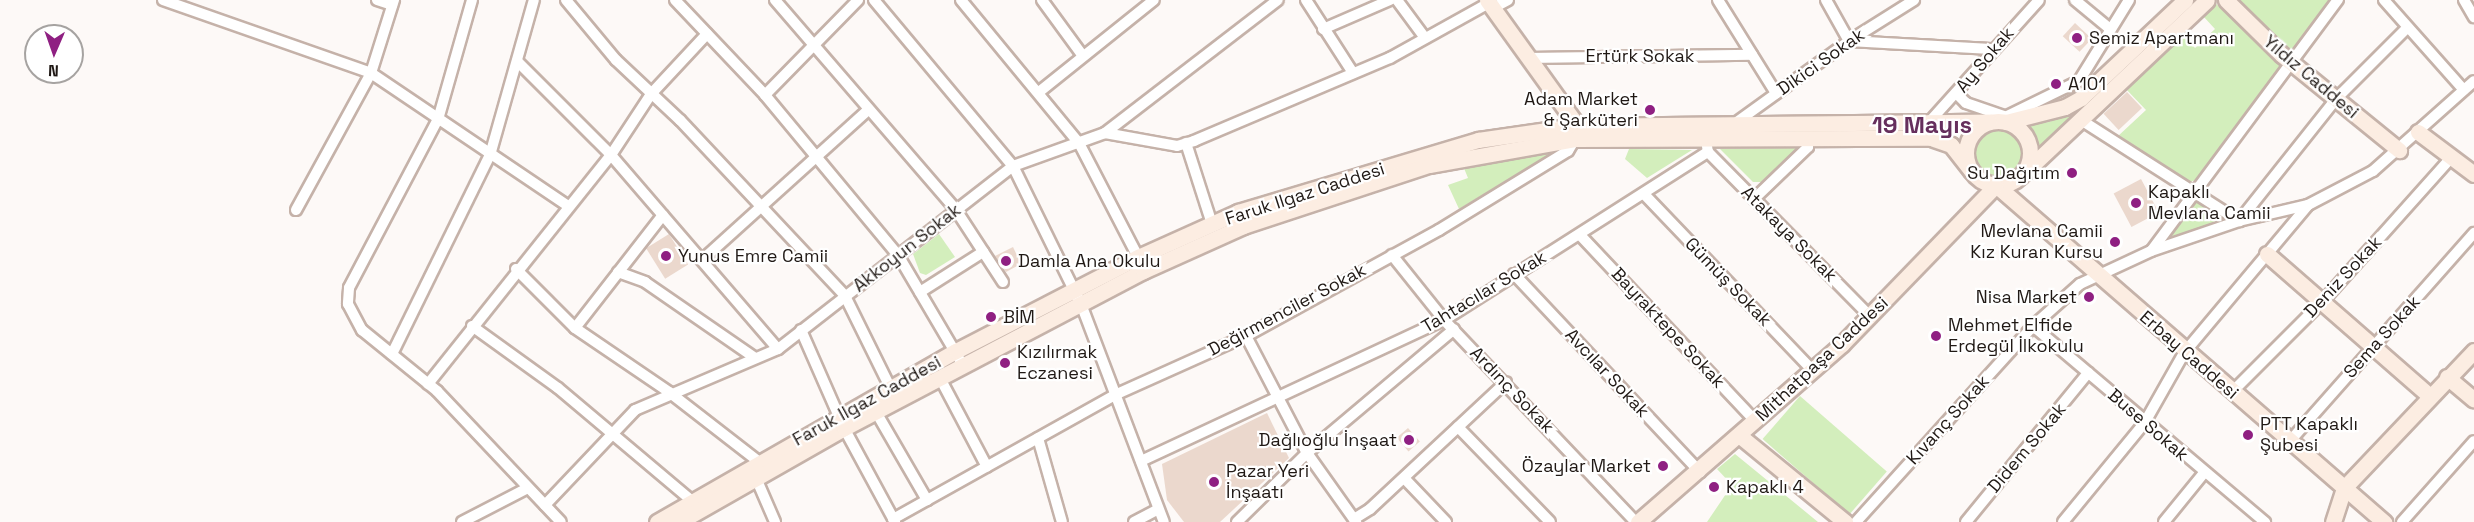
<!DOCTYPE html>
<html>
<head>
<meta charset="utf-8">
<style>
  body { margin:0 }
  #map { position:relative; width:2474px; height:522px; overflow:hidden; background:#fdf9f7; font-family:"Space Grotesk",sans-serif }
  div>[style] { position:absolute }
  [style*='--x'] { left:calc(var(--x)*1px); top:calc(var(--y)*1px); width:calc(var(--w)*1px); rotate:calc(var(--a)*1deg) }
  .green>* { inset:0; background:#d3eebc; transform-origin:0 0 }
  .round { border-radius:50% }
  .building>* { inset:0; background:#ebd8cd; transform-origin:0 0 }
  .roads { filter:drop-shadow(2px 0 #c5b2a9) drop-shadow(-2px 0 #c5b2a9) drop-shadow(0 2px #c5b2a9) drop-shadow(0 -2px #c5b2a9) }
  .street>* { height:10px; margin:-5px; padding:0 5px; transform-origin:5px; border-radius:5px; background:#fff }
  .secondary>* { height:15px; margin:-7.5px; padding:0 7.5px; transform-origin:7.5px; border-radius:7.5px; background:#fcede2 }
  .secondary>.ring { margin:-7.5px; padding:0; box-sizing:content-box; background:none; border:15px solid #fcede2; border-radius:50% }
  .dots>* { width:16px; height:16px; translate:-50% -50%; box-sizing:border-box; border:3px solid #fff; border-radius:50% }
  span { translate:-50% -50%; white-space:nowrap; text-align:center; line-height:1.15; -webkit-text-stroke:4.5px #fff; paint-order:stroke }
  .poi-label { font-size:18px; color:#201915 }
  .left { translate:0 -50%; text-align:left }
  .right { translate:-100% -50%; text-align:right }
  .street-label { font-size:18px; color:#201915 }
  .district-label { font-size:24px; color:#662f5d; font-weight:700 }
  .north { position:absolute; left:24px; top:24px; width:60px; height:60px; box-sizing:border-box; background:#fff; border:2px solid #a6a3a1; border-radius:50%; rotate:182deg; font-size:16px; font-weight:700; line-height:24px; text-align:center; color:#201915 }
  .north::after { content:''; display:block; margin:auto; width:21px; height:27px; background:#8f2082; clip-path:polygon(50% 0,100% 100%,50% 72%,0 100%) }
</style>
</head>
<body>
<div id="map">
  <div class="green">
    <div style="clip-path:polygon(2235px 0,2331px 0,2292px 50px,2245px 14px)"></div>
    <div style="clip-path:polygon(2216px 4px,2284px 61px,2198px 179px,2188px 183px,2117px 137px,2146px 110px,2125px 88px,2183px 35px,2195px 48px,2215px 29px,2203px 16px)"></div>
    <div style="clip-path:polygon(2084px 108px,2037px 150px,2034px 134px,2026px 125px,2049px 122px)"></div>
    <div class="round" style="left:1972px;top:126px;width:52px;height:52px"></div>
    <div style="clip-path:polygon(1798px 148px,1761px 182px,1753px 182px,1720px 149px)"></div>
    <div style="clip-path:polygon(1629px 149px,1692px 150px,1647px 178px,1625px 159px)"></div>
    <div style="clip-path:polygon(1557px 150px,1459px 209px,1448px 185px,1468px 178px,1461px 161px)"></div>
    <div style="clip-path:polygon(2197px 202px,2220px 217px,2217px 223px,2167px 242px,2187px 209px)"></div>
    <div style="clip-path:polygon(939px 234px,955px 257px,926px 275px,920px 273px,913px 254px)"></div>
    <div style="left:1800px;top:396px;width:115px;height:57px;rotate:41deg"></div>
    <div style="clip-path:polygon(1735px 454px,1818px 522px,1707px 522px,1732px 485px,1717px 469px)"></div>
  </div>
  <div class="building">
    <div style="left:2075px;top:23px;width:23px;height:18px;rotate:43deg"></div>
    <div style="left:2127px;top:92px;width:22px;height:32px;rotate:47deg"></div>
    <div style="left:2141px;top:179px;width:38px;height:31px;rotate:62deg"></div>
    <div style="left:669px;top:234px;width:36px;height:27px;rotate:58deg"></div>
    <div style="clip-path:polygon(1013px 247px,1021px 264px,1006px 272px,995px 256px)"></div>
    <div style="clip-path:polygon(1267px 413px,1289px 458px,1220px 522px,1184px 522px,1167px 500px,1162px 464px)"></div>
    <div style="left:1408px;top:428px;width:18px;height:15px;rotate:49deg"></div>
  </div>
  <div class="roads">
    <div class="street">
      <div style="--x:163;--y:0;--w:220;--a:19.3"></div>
      <div style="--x:371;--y:73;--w:238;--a:34"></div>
      <div style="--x:377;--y:0;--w:16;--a:18"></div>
      <div style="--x:472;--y:0;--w:124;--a:105.9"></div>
      <div style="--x:438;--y:119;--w:191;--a:117.8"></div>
      <div style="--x:349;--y:288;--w:16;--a:94"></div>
      <div style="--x:348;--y:304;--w:30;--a:62"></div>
      <div style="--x:362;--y:330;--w:97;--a:39.1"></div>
      <div style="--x:437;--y:391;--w:180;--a:46.6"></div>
      <div style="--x:566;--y:0;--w:78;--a:50.2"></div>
      <div style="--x:616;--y:60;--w:88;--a:43.2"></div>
      <div style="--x:680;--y:120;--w:241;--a:46.8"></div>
      <div style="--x:845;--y:296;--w:104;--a:63.7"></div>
      <div style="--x:675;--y:0;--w:131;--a:46.5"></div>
      <div style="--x:765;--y:95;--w:208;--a:50.3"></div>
      <div style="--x:898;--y:255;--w:130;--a:59.5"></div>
      <div style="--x:775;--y:0;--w:277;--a:49.2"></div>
      <div style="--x:956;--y:210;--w:86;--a:56.9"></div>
      <div style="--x:874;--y:0;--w:217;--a:50.1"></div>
      <div style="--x:1013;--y:166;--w:154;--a:63.8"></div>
      <div style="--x:1081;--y:304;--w:233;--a:69.2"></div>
      <div style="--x:961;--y:0;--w:185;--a:50.5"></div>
      <div style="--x:1079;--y:143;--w:128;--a:62.6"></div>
      <div style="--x:1042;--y:0;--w:69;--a:53.8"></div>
      <div style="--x:1306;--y:0;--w:87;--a:57.2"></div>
      <div style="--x:1397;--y:0;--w:47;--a:53.6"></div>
      <div style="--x:1718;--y:0;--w:110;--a:58.1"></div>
      <div style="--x:1826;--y:0;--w:47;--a:60.7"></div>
      <div style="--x:1849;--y:41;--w:142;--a:3.2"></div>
      <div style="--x:2075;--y:0;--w:45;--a:39.6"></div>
      <div style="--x:2384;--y:0;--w:120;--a:48.4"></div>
      <div style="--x:2464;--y:0;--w:20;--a:60"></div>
      <div style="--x:1493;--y:8;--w:17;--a:-28"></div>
      <div style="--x:1323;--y:29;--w:73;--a:-23.4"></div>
      <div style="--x:1528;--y:58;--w:224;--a:-0.8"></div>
      <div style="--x:517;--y:61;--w:133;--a:45"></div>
      <div style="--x:611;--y:155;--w:256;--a:49.3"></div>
      <div style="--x:1039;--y:92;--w:147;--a:-38.7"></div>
      <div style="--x:1956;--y:93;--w:14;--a:45"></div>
      <div style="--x:1966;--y:103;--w:40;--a:18.9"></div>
      <div style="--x:765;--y:95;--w:133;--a:-45.6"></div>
      <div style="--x:1931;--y:120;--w:161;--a:-48"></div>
      <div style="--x:2081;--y:120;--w:188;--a:32.6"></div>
      <div style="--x:2239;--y:221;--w:156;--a:-51.5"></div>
      <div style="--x:2336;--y:99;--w:100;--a:-45"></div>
      <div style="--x:1997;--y:121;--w:91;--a:-26"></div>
      <div style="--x:2079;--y:81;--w:95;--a:-58.3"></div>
      <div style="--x:1734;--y:124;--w:142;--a:-35.8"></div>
      <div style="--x:1849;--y:41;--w:77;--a:-32.2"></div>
      <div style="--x:1105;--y:133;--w:73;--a:10.2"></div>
      <div style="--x:1177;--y:146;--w:18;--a:-16"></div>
      <div style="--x:1194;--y:141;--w:213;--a:-23"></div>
      <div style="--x:1390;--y:58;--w:113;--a:-29.1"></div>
      <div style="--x:1186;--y:143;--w:85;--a:72.2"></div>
      <div style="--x:1708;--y:152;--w:231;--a:45.4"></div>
      <div style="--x:1644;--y:194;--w:245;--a:46.3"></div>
      <div style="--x:1754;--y:199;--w:75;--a:-43.9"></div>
      <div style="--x:1808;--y:147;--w:7;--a:-90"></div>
      <div style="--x:296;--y:210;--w:156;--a:-61.3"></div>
      <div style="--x:371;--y:73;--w:77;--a:-72.5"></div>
      <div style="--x:1580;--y:235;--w:257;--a:46.7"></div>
      <div style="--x:2152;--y:250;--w:312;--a:-53.4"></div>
      <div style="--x:1392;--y:255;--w:83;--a:51.3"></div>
      <div style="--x:1444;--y:320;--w:279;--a:46.5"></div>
      <div style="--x:702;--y:260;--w:224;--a:-42.1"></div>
      <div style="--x:516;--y:269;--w:83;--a:45"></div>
      <div style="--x:575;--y:328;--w:114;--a:34.2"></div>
      <div style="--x:669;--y:392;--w:113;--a:37.8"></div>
      <div style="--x:758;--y:461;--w:17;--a:97"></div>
      <div style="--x:756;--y:478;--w:48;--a:66.6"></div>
      <div style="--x:618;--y:272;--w:29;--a:20"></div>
      <div style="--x:645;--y:282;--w:134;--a:34.6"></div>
      <div style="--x:1514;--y:274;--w:272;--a:46.8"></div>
      <div style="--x:920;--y:292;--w:75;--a:-32.4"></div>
      <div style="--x:472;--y:326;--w:106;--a:35.8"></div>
      <div style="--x:558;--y:388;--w:175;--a:40.1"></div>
      <div style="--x:2033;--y:326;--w:304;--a:40.2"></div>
      <div style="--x:575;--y:328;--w:143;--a:-52.1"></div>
      <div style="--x:801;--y:330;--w:107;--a:66.3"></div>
      <div style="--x:844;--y:428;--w:107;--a:61.5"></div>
      <div style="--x:1246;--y:336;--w:132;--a:62.5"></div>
      <div style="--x:1307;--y:453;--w:85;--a:54.6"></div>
      <div style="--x:392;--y:354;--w:222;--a:-63.8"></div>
      <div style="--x:490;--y:155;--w:161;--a:-74.2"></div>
      <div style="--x:941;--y:380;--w:98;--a:62.1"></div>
      <div style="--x:428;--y:384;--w:293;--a:-51.4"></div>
      <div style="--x:611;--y:155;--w:73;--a:-56.7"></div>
      <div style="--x:651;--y:94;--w:82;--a:-47"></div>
      <div style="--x:2232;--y:392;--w:129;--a:-45"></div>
      <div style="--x:2323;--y:301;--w:192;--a:-48.2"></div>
      <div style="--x:876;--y:412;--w:102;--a:59.9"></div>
      <div style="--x:1458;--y:427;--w:132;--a:45.9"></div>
      <div style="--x:1038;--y:438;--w:87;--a:74.1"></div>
      <div style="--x:2290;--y:441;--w:278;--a:-48.5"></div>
      <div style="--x:1141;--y:461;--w:334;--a:-25"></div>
      <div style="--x:1444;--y:320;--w:313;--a:-32.5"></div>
      <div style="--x:1708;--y:152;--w:11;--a:-100"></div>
      <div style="--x:1404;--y:478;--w:61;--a:46.3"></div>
      <div style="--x:545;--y:505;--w:131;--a:-46.5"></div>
      <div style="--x:635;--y:410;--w:155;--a:-23.1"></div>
      <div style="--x:778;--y:349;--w:298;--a:-37.9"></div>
      <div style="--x:1013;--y:166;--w:98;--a:-19.7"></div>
      <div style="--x:1105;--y:133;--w:218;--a:-37.6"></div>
      <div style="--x:893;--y:519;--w:257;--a:-29.2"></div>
      <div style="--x:1117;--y:394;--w:141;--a:-24.2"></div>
      <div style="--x:1246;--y:336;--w:220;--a:-28.8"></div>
      <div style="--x:1439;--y:230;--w:151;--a:-31.5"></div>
      <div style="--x:1568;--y:151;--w:14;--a:-60"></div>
      <div style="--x:1354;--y:519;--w:19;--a:-32"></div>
      <div style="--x:1370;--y:509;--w:186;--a:-43"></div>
      <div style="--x:462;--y:522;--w:74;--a:-27.3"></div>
      <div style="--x:1134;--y:522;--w:26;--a:-28"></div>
      <div style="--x:1237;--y:522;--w:98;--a:-44.6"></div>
      <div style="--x:1307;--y:453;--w:192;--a:-40.1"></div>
      <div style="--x:1856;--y:522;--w:264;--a:-47.9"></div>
      <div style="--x:2033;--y:326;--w:63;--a:-41.8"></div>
      <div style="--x:2080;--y:284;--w:78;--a:-24.9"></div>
      <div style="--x:2151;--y:251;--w:93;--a:-18.8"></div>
      <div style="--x:2239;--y:221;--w:71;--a:-13.1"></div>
      <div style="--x:1966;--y:522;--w:193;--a:-50.7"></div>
      <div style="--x:2063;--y:522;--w:129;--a:-50.6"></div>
      <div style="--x:2145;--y:422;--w:79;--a:-60.5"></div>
      <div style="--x:2184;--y:353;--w:193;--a:-50"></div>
      <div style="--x:2308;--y:205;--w:73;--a:-27.6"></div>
      <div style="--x:2373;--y:171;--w:135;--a:-41.7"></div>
      <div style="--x:2164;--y:522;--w:63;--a:-50.8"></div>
      <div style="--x:2402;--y:522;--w:108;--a:-48.4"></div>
    </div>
    <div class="secondary">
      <div style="--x:1487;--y:0;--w:149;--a:54.3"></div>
      <div style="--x:1574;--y:121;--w:12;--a:85"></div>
      <div style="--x:2226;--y:0;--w:78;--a:44.5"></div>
      <div style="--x:2282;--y:55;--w:151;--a:39.1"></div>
      <div class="ring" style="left:1966px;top:121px;width:49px;height:49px"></div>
      <div style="--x:2006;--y:122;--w:61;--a:-14.3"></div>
      <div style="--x:2065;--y:107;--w:18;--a:-29"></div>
      <div style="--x:2081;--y:98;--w:143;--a:-43.3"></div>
      <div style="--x:2418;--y:132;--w:70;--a:36.9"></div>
      <div style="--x:2025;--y:172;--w:250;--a:-43.4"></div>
      <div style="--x:1997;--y:186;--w:513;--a:40.97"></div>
      <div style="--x:2267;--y:254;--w:216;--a:41.1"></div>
      <div style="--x:2447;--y:377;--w:35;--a:40"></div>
      <div style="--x:1740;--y:436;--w:136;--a:39.3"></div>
      <div style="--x:657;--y:522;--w:344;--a:-29.8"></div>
      <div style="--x:956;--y:351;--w:205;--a:-27.3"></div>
      <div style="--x:1138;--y:257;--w:110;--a:-24.2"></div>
      <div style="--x:1238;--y:212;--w:251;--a:-16.7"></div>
      <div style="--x:1478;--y:140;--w:98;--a:-8.2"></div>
      <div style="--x:1575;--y:126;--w:414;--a:-0.6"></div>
      <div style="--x:679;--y:522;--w:190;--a:-29.7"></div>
      <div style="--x:844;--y:428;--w:338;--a:-27.7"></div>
      <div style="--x:1143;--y:271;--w:110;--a:-24.2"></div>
      <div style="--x:1243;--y:226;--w:196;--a:-18.2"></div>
      <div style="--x:1429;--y:165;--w:148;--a:-10.1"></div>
      <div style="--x:1575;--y:139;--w:356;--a:-0.2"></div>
      <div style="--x:1931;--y:138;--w:21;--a:19"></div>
      <div style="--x:1951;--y:145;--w:33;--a:52"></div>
      <div style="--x:1638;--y:522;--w:271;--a:-41.1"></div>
      <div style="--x:1842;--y:344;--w:220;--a:-45.9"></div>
      <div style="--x:2333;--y:522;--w:36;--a:-72"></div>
      <div style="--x:2344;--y:488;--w:189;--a:-46.5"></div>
    </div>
  </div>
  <div class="dots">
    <div style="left:2077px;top:38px;background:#8f2082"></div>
    <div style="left:2056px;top:84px;background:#8f2082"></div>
    <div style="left:1650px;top:110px;background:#8f2082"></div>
    <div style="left:2072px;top:173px;background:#8f2082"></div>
    <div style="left:2136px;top:203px;background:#8f2082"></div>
    <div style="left:2115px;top:242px;background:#8f2082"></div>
    <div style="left:666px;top:256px;background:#8f2082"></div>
    <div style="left:1006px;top:261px;background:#8f2082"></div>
    <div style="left:2089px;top:297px;background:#8f2082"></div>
    <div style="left:991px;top:317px;background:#8f2082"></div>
    <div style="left:1936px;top:336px;background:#8f2082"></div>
    <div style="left:1005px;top:363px;background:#8f2082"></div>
    <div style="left:2248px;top:435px;background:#8f2082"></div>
    <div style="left:1409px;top:440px;background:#8f2082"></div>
    <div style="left:1663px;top:466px;background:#8f2082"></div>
    <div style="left:1214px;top:482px;background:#8f2082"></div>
    <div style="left:1714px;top:487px;background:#8f2082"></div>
  </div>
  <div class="poi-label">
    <span class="left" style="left:2089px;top:38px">Semiz Apartmanı</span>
    <span class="left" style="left:2068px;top:84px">A101</span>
    <span class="right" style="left:1638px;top:110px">Adam Market<br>&amp; Şarküteri</span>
    <span class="right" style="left:2060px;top:173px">Su Dağıtım</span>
    <span class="left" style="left:2148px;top:203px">Kapaklı<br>Mevlana Camii</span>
    <span class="right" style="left:2103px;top:242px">Mevlana Camii<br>Kız Kuran Kursu</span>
    <span class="left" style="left:678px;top:256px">Yunus Emre Camii</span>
    <span class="left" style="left:1018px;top:261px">Damla Ana Okulu</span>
    <span class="right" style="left:2077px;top:297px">Nisa Market</span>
    <span class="left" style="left:1003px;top:317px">BİM</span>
    <span class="left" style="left:1948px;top:336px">Mehmet Elfide<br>Erdegül İlkokulu</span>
    <span class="left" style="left:1017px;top:363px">Kızılırmak<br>Eczanesi</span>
    <span class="left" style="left:2260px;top:435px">PTT Kapaklı<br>Şubesi</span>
    <span class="right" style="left:1397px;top:440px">Dağlıoğlu İnşaat</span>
    <span class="right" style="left:1651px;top:466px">Özaylar Market</span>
    <span class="left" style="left:1226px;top:482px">Pazar Yeri<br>İnşaatı</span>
    <span class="left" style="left:1726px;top:487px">Kapaklı 4</span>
  </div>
  <div class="street-label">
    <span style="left:1640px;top:56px">Ertürk Sokak</span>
    <span style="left:1985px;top:60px;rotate:-50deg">Ay Sokak</span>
    <span style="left:1821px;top:62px;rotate:-35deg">Dikici Sokak</span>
    <span style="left:2311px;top:77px;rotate:40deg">Yıldız Caddesi</span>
    <span style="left:1305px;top:194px;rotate:-18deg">Faruk Ilgaz Caddesi</span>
    <span style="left:1789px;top:234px;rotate:45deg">Atakaya Sokak</span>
    <span style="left:907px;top:248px;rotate:-38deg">Akkoyun Sokak</span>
    <span style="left:2343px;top:277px;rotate:-47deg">Deniz Sokak</span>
    <span style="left:1728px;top:282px;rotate:46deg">Gümüş Sokak</span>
    <span style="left:1484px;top:292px;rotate:-31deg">Tahtacılar Sokak</span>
    <span style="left:1287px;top:310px;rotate:-28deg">Değirmenciler Sokak</span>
    <span style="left:1668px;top:328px;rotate:47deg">Bayraktepe Sokak</span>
    <span style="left:2382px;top:337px;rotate:-48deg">Sema Sokak</span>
    <span style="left:2189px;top:355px;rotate:41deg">Erbay Caddesi</span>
    <span style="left:1822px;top:359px;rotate:-43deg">Mithatpaşa Caddesi</span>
    <span style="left:1607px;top:373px;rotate:47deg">Avcılar Sokak</span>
    <span style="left:1512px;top:390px;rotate:46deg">Ardınç Sokak</span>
    <span style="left:867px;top:401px;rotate:-29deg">Faruk Ilgaz Caddesi</span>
    <span style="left:1948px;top:420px;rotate:-48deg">Kıvanç Sokak</span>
    <span style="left:2148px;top:425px;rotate:41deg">Buse Sokak</span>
    <span style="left:2027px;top:448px;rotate:-50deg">Didem Sokak</span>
  </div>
  <div class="district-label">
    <span style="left:1922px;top:125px">19 Mayıs</span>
  </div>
  <div class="north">N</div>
</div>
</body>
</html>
